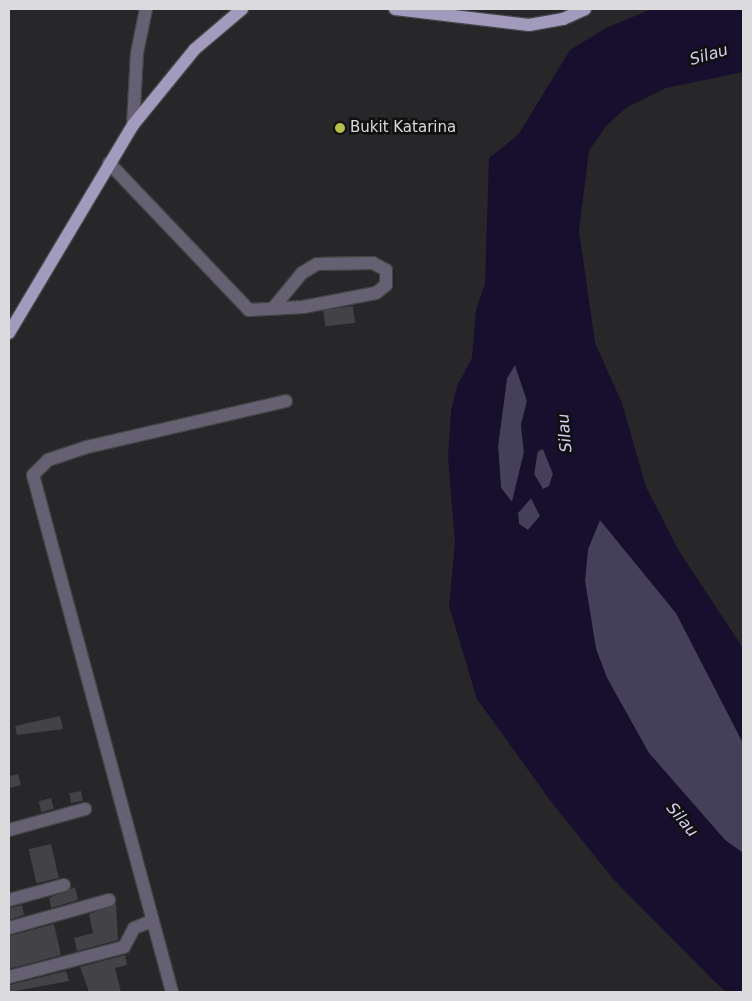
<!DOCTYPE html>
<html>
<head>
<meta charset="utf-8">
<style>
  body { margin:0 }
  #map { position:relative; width:752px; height:1001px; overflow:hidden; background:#27272a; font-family:"DejaVu Sans",sans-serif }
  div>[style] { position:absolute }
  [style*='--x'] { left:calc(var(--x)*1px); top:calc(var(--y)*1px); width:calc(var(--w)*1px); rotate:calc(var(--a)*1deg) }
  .green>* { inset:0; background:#454059 }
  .water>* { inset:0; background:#180e2e }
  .building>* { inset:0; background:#434246; transform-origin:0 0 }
  .roads { filter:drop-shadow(1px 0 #444447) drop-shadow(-1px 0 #444447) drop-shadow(0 1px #444447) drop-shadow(0 -1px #444447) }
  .minor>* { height:12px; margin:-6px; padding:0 6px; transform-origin:6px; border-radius:6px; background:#656172 }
  .major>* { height:12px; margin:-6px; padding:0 6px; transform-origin:6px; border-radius:6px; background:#a29bbe }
  .dots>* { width:14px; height:14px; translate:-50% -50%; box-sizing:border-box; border:2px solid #101011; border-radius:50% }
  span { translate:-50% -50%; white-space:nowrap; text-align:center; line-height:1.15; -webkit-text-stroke:5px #101011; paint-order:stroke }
  .poi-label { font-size:15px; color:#dbdbdd }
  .left { translate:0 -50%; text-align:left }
  .water-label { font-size:16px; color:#d6cef5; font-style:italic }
  .frame { position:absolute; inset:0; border:10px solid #dbdbdd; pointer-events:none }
</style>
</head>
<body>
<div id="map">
  <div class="green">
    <div style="clip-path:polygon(515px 365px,527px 401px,521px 428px,524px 452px,512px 502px,501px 488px,498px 446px,507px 378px)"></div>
    <div style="clip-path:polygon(543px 449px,553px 474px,549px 486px,543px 489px,534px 474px,537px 453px)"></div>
    <div style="clip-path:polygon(531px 498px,540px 516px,528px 530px,519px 524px,518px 513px)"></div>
    <div style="clip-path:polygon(600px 520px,676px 613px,743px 743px,743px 853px,725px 840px,649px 754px,607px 678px,596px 649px,585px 581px,588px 549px)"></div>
  </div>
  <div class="water">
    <div style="clip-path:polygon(evenodd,652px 9px,743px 9px,743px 72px,666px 88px,626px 108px,606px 126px,589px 151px,579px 231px,595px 343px,622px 403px,646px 487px,679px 551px,743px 648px,743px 743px,676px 613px,600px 520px,588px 549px,585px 581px,596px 649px,607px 678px,649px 753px,725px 840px,743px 853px,743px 992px,726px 992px,714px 981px,615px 881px,552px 803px,477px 699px,449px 606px,455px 543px,448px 457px,451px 411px,457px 386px,472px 358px,476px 310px,485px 284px,489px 158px,518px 135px,570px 50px,606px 28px,652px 9px,515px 365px,527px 401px,521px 424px,524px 452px,512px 502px,501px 488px,498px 446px,507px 378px,515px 365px,652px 9px,543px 449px,553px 474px,549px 486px,543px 489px,534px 474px,538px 450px,543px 449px,652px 9px,531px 498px,540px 516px,528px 530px,519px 524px,518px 513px,531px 498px)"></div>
  </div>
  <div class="building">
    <div style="left:353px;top:306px;width:17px;height:30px;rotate:83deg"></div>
    <div style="clip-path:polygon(60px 716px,63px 729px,17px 735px,15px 726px)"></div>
    <div style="clip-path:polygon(18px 774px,21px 785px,9px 788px,9px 776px)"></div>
    <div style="left:81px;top:791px;width:10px;height:12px;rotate:79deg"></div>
    <div style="left:51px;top:798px;width:11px;height:13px;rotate:75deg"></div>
    <div style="left:51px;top:844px;width:35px;height:23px;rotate:77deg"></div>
    <div style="clip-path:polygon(75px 887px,78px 900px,51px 908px,49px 898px)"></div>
    <div style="clip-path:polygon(116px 904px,118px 940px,77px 951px,74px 938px,93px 933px,89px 914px)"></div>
    <div style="clip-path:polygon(22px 905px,24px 915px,9px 920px,9px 908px)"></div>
    <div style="clip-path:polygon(54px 924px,61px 955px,9px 969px,9px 936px)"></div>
    <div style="clip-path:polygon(125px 955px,127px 965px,115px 968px,121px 992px,89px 992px,80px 967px)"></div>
    <div style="clip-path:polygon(66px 971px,69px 981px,10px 992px,9px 985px)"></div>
  </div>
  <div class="roads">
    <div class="minor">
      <div style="--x:133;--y:125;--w:72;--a:-86.8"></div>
      <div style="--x:137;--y:53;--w:45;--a:-78.4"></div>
      <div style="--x:109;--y:163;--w:203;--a:46.4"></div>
      <div style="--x:249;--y:310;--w:54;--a:-3.2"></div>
      <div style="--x:303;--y:307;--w:74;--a:-10.9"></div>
      <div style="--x:376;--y:293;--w:13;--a:-39"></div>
      <div style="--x:386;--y:285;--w:15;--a:-90"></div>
      <div style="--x:386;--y:270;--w:15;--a:-152"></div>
      <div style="--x:373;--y:263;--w:56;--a:179"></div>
      <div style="--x:317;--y:264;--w:17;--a:149"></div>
      <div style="--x:302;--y:273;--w:44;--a:129.5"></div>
      <div style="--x:9;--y:830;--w:79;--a:-15.4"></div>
      <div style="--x:9;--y:900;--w:57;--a:-15.3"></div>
      <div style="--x:9;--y:928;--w:104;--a:-15.6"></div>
      <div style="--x:9;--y:977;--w:119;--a:-14.6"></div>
      <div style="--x:124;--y:947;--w:21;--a:-62"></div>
      <div style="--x:134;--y:928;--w:19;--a:-21"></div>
      <div style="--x:172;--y:992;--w:535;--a:-105.05"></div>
      <div style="--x:33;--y:475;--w:21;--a:-45"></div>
      <div style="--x:48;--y:460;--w:41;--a:-18.4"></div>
      <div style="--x:87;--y:447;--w:204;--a:-13"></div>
    </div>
    <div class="major">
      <div style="--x:395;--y:9;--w:135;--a:6.8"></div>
      <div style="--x:529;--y:25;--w:35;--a:-10"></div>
      <div style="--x:563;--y:19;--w:24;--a:-24"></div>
      <div style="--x:9;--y:333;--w:242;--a:-59.2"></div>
      <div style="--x:133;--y:125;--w:98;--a:-50.8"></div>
      <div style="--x:195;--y:49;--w:62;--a:-40.4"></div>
    </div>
  </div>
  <div class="dots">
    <div style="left:340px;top:128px;background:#b6c149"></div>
  </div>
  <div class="poi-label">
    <span class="left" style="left:350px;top:128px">Bukit Katarina</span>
  </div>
  <div class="water-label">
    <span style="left:709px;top:55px;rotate:-16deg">Silau</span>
    <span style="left:565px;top:433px;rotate:-95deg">Silau</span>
    <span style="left:682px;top:820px;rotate:50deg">Silau</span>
  </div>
  <div class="frame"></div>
</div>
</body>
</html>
